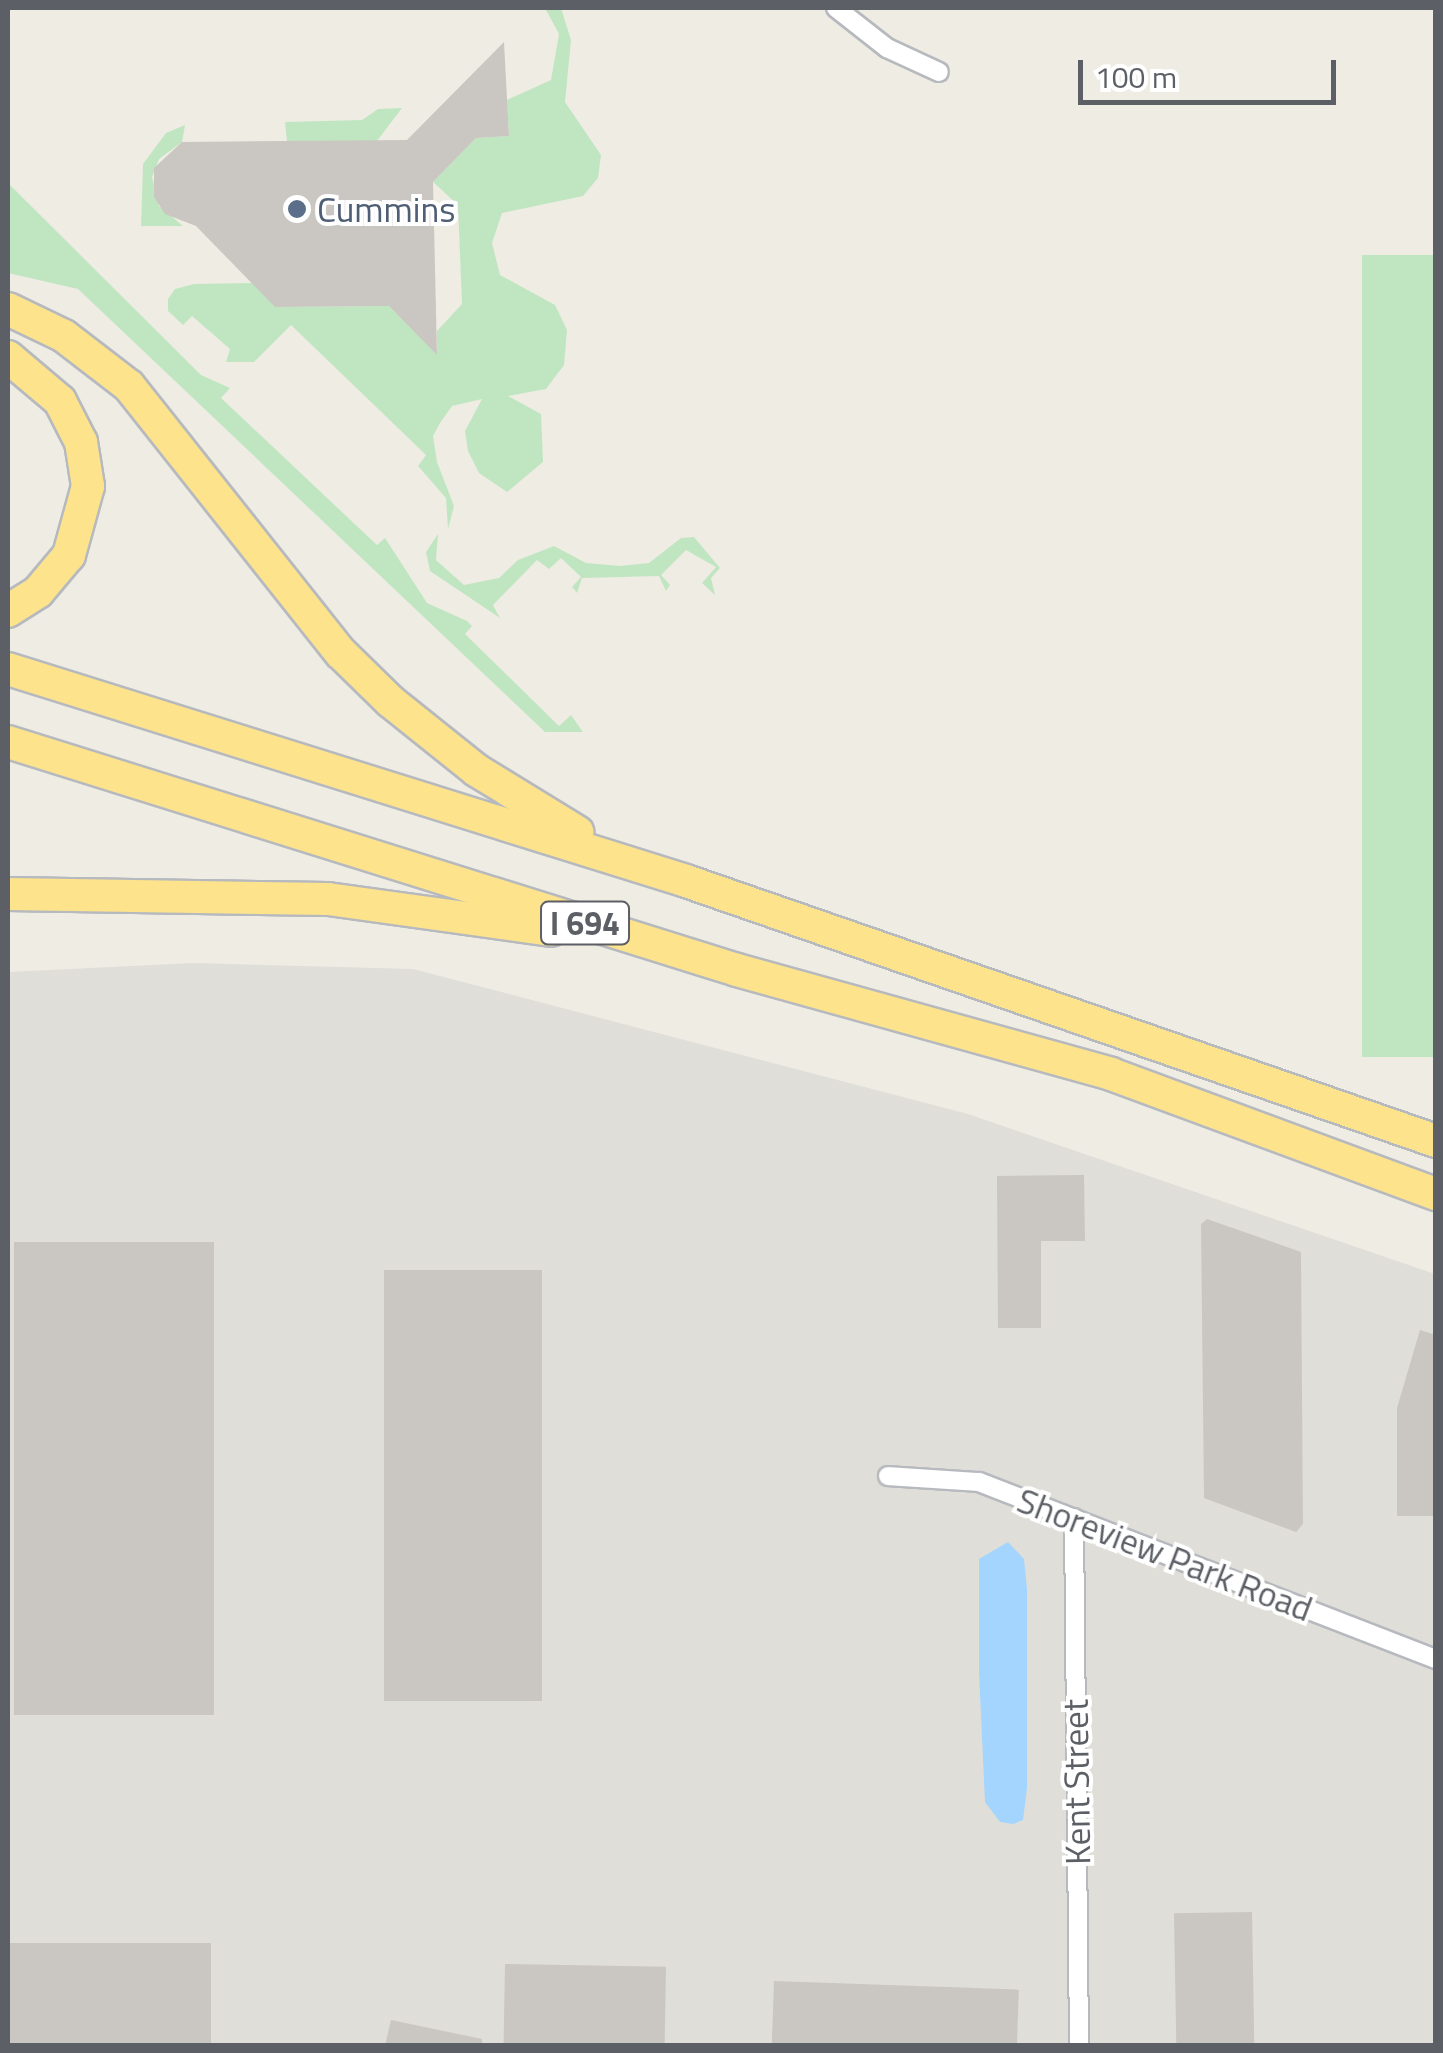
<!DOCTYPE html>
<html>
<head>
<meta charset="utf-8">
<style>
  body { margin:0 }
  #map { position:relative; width:1443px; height:2053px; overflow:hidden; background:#efece4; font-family:"Titillium Web",sans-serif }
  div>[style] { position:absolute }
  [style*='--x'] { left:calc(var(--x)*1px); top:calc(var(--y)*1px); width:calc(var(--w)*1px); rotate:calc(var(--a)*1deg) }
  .industrial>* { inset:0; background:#e0ded8 }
  .green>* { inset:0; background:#c0e6c1; transform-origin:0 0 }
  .water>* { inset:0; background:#a3d5ff }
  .building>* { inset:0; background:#cac6c1; transform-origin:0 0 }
  .roads { filter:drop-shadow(2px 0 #b6b9be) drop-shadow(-2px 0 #b6b9be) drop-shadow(0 2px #b6b9be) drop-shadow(0 -2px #b6b9be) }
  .minor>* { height:18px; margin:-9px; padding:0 9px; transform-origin:9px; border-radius:9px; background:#fff }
  .motorway>* { height:32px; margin:-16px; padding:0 16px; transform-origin:16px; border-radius:16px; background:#fde38c }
  .dots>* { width:28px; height:28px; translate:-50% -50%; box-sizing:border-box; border:5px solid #fff; border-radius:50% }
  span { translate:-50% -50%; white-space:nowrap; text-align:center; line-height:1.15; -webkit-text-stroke:8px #fff; paint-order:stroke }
  .shield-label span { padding:2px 8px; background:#fff; border:2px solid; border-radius:8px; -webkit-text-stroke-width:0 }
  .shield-label { font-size:32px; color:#5c5f65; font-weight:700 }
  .service-label { font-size:35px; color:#4e5e75 }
  .left { translate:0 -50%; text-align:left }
  .street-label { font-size:35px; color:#5c5f65 }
  .frame { position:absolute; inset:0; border:10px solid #5c5f65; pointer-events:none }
  .scale { position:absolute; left:1078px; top:60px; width:258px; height:45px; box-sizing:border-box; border:5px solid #5c5f65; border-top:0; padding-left:12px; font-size:30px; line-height:35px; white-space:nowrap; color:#5c5f65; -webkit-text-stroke:8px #fff; paint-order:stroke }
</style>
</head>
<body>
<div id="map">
  <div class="industrial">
    <div style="clip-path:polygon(194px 963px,413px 969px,968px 1114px,1435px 1274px,1435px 2045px,8px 2045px,8px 972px)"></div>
  </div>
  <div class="green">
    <div style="clip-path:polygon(545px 8px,561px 8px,571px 40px,565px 102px,601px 155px,598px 178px,583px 196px,502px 213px,492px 243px,500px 275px,555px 305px,567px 330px,564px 365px,546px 389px,508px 396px,541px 414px,543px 462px,507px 492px,479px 473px,468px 451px,465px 431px,482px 399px,452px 406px,440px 423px,433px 436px,437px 462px,454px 506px,448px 529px,446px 498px,418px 466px,426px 455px,291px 325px,254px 362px,226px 362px,230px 349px,192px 316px,183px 325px,168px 311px,168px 299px,175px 289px,194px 284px,252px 283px,276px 307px,389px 306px,437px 354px,437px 331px,462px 304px,458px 205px,433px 182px,476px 138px,509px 136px,507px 100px,551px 80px,559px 34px)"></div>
    <div style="clip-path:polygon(402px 108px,377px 141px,287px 141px,285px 122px,362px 120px,378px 109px)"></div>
    <div style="clip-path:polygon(185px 125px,182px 142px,159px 159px,152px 177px,159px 206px,183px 226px,141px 226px,143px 164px,166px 133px)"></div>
    <div style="clip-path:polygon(8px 183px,201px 375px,230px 388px,221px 398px,377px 545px,385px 538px,427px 603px,467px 621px,472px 626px,465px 634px,559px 726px,571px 715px,583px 732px,545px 732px,78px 289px,8px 273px)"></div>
    <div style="left:1362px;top:255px;width:73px;height:802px"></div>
    <div style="clip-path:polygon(438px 534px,436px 560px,464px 585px,499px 578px,518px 560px,554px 546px,586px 563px,620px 566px,649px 563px,681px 538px,694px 537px,720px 568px,711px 578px,715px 595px,702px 583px,716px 567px,686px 550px,661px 575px,670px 585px,666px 591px,659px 576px,582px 578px,577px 593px,572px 587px,581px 577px,561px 558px,549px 569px,537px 560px,493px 605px,500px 618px,430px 571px,426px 552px)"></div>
  </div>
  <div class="water">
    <div style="clip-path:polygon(1008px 1542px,1024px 1559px,1027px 1589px,1027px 1788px,1023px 1820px,1013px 1824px,1000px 1822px,985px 1802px,979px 1672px,979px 1559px)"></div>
  </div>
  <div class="building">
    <div style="clip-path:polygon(504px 42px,509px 136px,476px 138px,433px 182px,437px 355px,389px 306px,275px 307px,196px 226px,165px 214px,154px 197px,154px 168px,182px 142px,407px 140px)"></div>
    <div style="clip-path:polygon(1084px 1175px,1085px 1241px,1041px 1241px,1041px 1328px,998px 1328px,997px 1176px)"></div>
    <div style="clip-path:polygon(1207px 1219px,1301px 1252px,1303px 1524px,1296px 1532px,1204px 1498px,1201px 1224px)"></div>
    <div style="left:214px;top:1242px;width:473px;height:200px;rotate:90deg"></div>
    <div style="left:542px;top:1270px;width:431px;height:158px;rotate:90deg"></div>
    <div style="clip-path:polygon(1420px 1330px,1436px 1335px,1436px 1516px,1397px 1516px,1397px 1408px)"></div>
    <div style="left:1252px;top:1912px;width:134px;height:78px;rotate:89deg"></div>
    <div style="left:8px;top:1943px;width:203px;height:103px"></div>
    <div style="left:505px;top:1964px;width:161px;height:82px;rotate:1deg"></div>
    <div style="left:774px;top:1981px;width:245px;height:65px;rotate:2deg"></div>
    <div style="clip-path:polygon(391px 2020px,482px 2039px,482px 2046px,385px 2046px)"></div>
  </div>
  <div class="roads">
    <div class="minor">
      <div style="--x:836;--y:8;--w:65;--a:38.1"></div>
      <div style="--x:887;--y:48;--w:57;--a:24.8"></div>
      <div style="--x:888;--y:1476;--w:91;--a:3.8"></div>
      <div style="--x:979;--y:1482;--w:490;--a:21.2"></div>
      <div style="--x:1074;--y:1518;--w:528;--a:89.46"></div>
    </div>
    <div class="motorway">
      <div style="--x:8;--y:309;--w:62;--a:25.7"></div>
      <div style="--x:64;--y:336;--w:82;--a:37.6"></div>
      <div style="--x:129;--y:386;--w:341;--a:51.6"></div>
      <div style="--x:341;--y:653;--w:69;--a:44.4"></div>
      <div style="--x:390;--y:701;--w:110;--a:38.7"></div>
      <div style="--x:476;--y:770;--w:119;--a:31.5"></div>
      <div style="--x:8;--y:357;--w:68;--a:40.2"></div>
      <div style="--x:60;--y:401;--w:46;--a:62.9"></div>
      <div style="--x:81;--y:442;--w:45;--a:81"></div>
      <div style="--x:88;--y:486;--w:72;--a:105.4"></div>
      <div style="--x:69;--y:555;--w:48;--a:130"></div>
      <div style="--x:38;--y:592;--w:36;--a:148"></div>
      <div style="--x:8;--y:669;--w:710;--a:17.36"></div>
      <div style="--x:686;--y:881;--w:794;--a:19.12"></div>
      <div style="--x:8;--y:742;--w:764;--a:17.37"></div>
      <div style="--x:737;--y:970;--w:388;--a:15.5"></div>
      <div style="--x:1111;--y:1074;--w:346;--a:20.3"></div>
      <div style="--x:8;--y:894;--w:320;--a:0.9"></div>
      <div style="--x:328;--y:899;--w:225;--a:7.9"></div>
    </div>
  </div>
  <div class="dots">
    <div style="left:297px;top:209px;background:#5c6f8a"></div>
  </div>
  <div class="shield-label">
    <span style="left:585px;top:923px">I 694</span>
  </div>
  <div class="service-label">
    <span class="left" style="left:317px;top:209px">Cummins</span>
  </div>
  <div class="street-label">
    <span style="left:1165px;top:1554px;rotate:21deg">Shoreview Park Road</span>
    <span style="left:1076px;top:1782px;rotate:-91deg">Kent Street</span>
  </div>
  <div class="frame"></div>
  <div class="scale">100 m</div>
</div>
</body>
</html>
